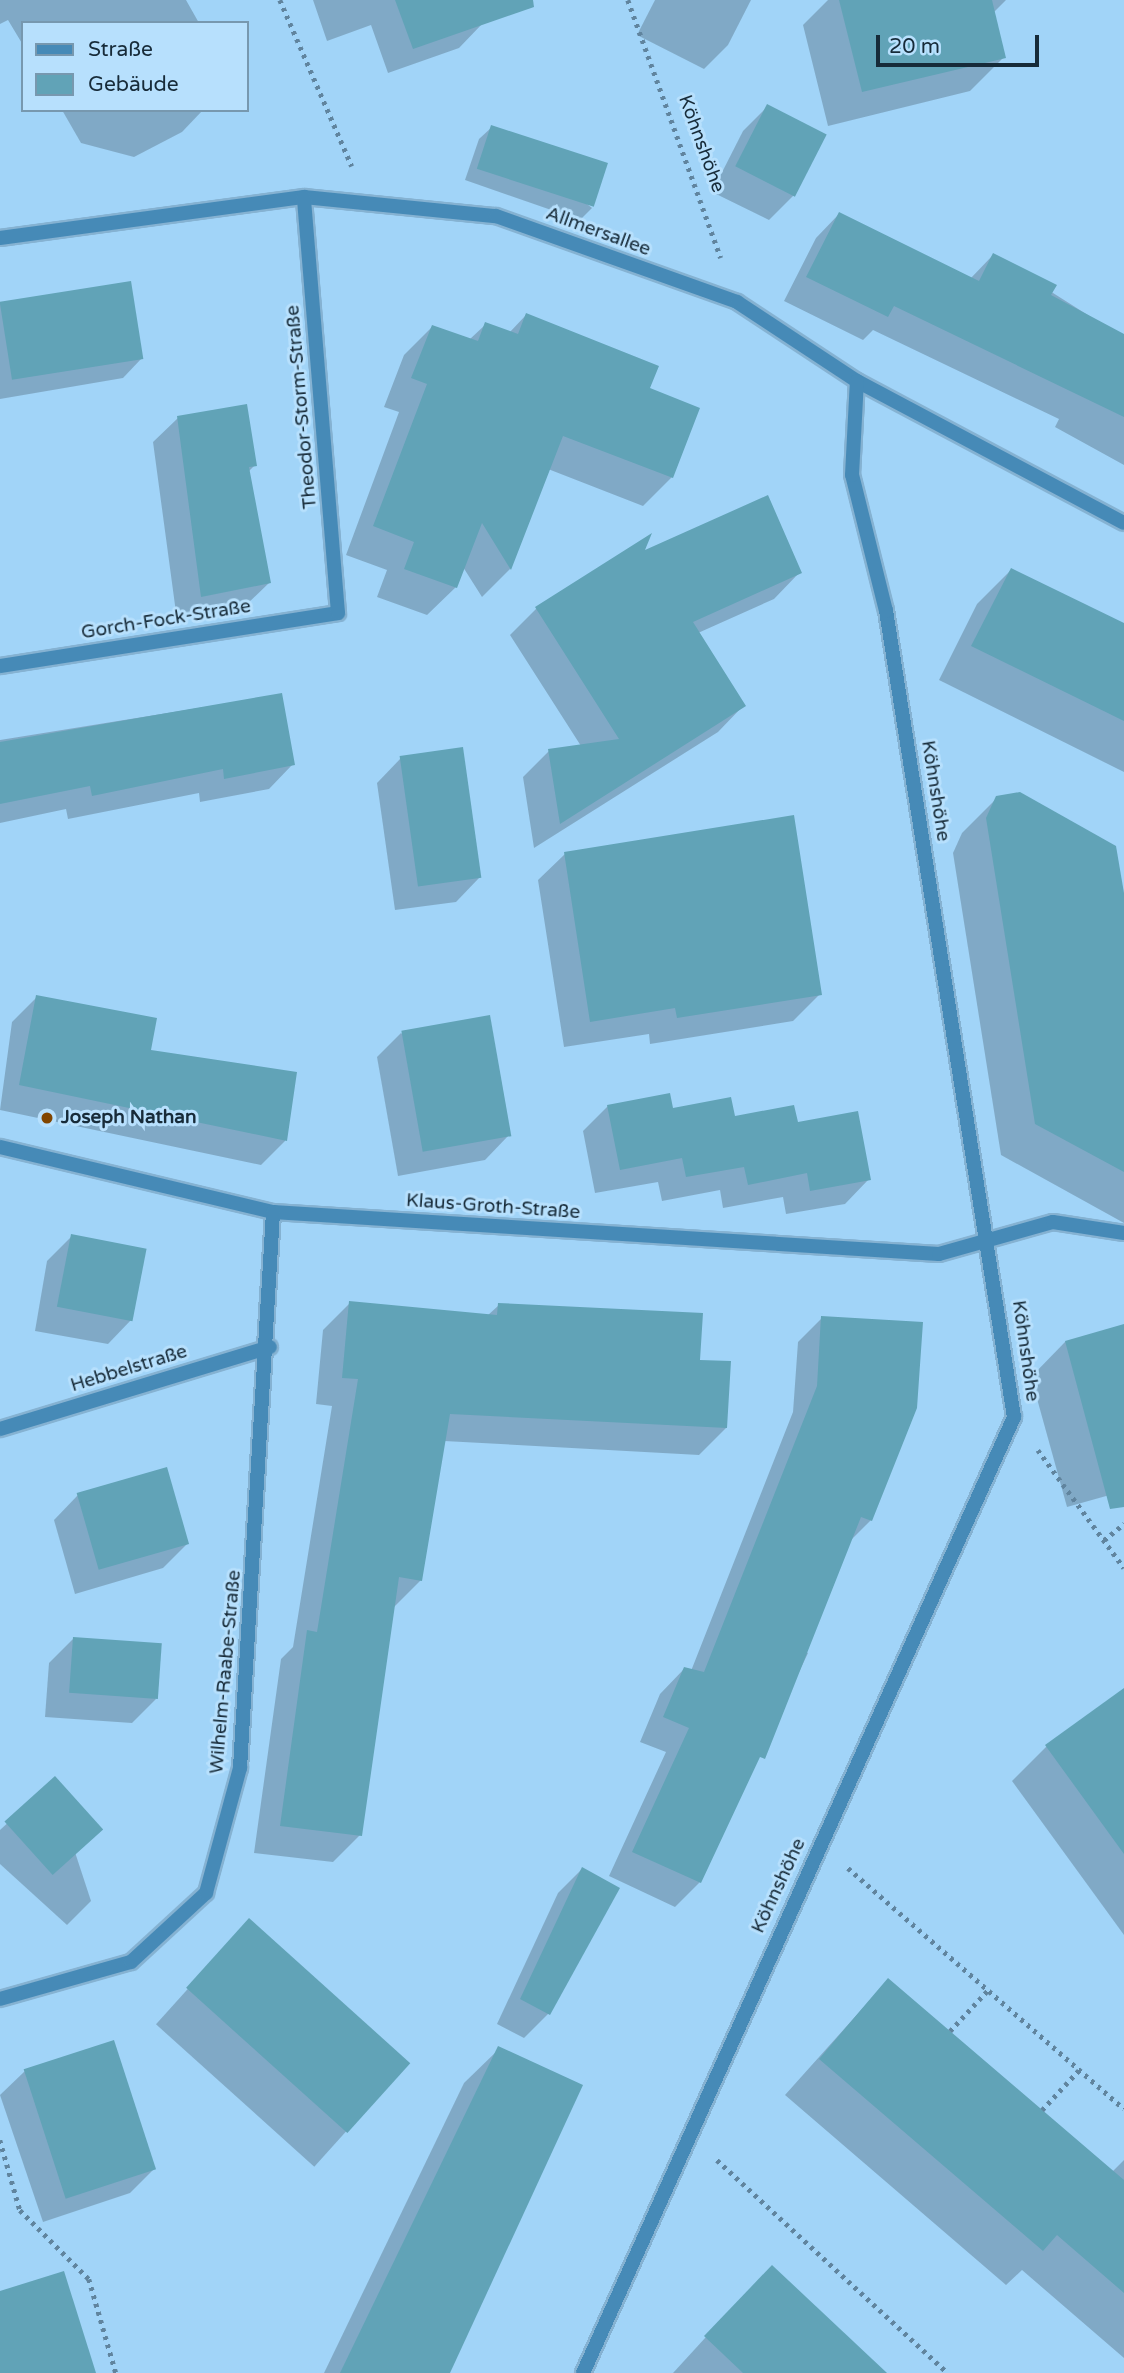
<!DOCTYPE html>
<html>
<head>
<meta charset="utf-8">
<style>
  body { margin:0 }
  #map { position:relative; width:1124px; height:2373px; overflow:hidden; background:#a1d4f8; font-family:"Varela Round",sans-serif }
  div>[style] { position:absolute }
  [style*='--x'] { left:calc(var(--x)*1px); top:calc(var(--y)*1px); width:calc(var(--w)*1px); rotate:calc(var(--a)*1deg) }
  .shadow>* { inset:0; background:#0003; transform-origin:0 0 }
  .building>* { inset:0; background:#61a3b7; transform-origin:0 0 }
  .path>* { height:4.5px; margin-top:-2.25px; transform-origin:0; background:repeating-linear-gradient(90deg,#60849e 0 3.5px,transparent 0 8.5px) }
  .roads { filter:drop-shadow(2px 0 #85b2d2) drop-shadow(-2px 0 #85b2d2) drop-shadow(0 2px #85b2d2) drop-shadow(0 -2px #85b2d2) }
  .minor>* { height:14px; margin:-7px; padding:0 7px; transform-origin:7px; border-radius:7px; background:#468ab7 }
  .dots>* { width:19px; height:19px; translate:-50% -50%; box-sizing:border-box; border:4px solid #b7e0fd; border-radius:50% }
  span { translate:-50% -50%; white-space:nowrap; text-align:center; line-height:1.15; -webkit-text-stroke:6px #b7e0fd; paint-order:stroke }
  .street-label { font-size:19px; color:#172b39 }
  .poi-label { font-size:19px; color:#172b39; font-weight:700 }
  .left { translate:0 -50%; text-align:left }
  .legend { position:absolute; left:21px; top:21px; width:228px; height:91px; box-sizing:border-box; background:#b7e0fd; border:2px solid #7798af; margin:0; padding:9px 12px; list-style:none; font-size:21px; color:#172b39 }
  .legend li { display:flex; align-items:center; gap:14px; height:35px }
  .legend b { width:35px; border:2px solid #7798af }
  .scale { position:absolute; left:876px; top:35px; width:163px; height:32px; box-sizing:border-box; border:4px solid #172b39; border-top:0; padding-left:9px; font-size:21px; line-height:24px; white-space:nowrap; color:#172b39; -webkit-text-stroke:5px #b7e0fd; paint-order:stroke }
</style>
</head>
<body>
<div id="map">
  <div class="shadow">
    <div style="clip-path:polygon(0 0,186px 0,199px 23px,23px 23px,23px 45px,8px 20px,0 24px)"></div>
    <div style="clip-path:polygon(313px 0,475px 0,483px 23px,459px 48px,388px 73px,371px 25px,327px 41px)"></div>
    <div style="clip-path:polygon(655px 0,751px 0,728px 45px,704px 69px,637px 35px)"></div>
    <div style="clip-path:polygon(828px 0,1006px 0,993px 13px,1004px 57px,970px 91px,828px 126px,803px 25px)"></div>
    <div style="clip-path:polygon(768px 106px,824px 135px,794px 195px,769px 220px,712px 192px,743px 131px)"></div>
    <div style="clip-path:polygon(62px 110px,203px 110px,182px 132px,134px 157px,81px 143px)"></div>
    <div style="clip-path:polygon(492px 127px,592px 208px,580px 220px,465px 180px,479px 139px)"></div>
    <div style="clip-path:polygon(839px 214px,970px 279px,993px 255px,1124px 338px,1124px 465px,1055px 427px,1059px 419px,873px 330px,863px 340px,784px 301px,816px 238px)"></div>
    <div style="clip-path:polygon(0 303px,142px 358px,123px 378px,0 399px)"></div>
    <div style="clip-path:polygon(526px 315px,672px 477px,643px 506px,548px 469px,510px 569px,482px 597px,463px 567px,456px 587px,427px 615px,377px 597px,387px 570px,346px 555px,399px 412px,384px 407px,404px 355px,432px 327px,469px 340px,486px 324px,509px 333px)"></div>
    <div style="clip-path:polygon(178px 418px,255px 465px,248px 472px,269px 583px,244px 607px,177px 620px,153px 442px)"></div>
    <div style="clip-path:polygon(642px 554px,800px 572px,774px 599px,698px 633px,744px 705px,718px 732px,534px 848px,523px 777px,549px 751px,581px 746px,510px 635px,536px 609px)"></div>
    <div style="clip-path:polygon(1011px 570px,1124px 625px,1124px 772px,939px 680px,977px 604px)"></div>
    <div style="clip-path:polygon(280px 695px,293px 764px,269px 789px,200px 802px,199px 793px,68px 819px,66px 809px,0 823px,0 740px)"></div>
    <div style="clip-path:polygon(401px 758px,480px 877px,456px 902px,395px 910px,377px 783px)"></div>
    <div style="clip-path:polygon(997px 798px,1124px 904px,1124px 1223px,1001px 1155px,953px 853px,962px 833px)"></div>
    <div style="clip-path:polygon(565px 854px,820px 994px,793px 1021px,650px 1044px,649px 1034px,564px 1047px,538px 880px)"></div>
    <div style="clip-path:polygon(37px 997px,148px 1051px,295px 1073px,285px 1141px,261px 1165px,0 1110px,12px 1022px)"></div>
    <div style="clip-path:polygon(401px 1033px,509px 1135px,485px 1160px,398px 1176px,377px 1057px)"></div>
    <div style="clip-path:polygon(608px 1106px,797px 1124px,869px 1179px,845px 1204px,786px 1214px,783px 1197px,723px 1208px,720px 1190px,662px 1201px,658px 1182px,595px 1193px,583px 1131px)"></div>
    <div style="clip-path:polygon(72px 1236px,132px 1319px,108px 1344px,35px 1331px,47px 1261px)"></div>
    <div style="clip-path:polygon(350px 1303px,487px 1316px,499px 1305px,698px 1362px,726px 1428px,699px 1455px,444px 1441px,421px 1580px,393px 1608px,360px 1835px,333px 1862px,254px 1853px,281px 1659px,293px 1647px,332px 1406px,316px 1404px,323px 1330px)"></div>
    <div style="clip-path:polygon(822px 1318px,871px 1520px,848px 1543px,802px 1650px,808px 1653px,700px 1882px,675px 1907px,609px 1876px,666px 1752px,640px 1742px,660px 1694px,684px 1669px,691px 1671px,793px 1412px,798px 1342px)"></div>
    <div style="clip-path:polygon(1124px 1326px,1124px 1491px,1067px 1507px,1031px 1377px,1065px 1342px)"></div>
    <div style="clip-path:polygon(78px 1495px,187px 1544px,163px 1568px,75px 1594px,54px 1520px)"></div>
    <div style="clip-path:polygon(73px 1639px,156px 1699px,132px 1723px,45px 1717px,49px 1663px)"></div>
    <div style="clip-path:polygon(1124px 1690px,1124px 1935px,1012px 1781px,1046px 1747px)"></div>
    <div style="clip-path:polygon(52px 1782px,91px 1901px,67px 1925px,0 1864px,0 1830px)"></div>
    <div style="clip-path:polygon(582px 1869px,549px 2013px,524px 2038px,497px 2024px,558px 1893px)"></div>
    <div style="left:249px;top:1921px;width:213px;height:139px;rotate:42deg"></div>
    <div style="clip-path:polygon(888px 1980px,1112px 2172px,1124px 2160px,1124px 2358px,1022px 2270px,1006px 2285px,785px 2095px)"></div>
    <div style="clip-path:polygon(499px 2049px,448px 2373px,324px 2373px,464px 2083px)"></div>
    <div style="clip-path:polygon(25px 2071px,155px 2168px,130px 2193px,43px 2222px,0 2095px)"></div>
    <div style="clip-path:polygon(738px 2302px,884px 2373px,673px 2373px)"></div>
  </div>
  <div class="building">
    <div style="clip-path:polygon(395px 0,533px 0,534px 7px,413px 49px)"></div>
    <div style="clip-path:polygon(839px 0,992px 0,1006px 58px,862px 92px)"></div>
    <div style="left:767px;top:104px;width:67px;height:70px;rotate:27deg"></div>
    <div style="left:491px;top:125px;width:123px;height:46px;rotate:18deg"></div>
    <div style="clip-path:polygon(839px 212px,979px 281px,993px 253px,1057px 285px,1051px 295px,1124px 334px,1124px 417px,894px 306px,888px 317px,806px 277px)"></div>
    <div style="left:131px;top:281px;width:79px;height:133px;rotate:81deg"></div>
    <div style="clip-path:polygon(526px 313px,659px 366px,650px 388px,700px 408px,673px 478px,563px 436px,511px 570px,482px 523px,457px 588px,404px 569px,414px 542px,373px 526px,427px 384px,411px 378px,432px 325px,478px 341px,485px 322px,518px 334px)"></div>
    <div style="clip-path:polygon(247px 404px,257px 466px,249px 467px,271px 583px,201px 597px,177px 416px)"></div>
    <div style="clip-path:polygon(768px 495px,802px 573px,693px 622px,746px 706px,560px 824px,548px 749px,619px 739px,535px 607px,652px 533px,645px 550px)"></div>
    <div style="clip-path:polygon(1011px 568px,1124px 623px,1124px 721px,971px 646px)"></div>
    <div style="clip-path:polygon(282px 693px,295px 765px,224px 779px,223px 769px,92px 796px,90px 786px,0 804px,0 742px)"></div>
    <div style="left:463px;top:747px;width:132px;height:64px;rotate:82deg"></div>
    <div style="clip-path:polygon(1020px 792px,1116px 846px,1124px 893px,1124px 1172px,1035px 1124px,986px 818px,996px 796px)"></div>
    <div style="clip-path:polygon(794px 815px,822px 995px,677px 1018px,675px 1008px,590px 1022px,564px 852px)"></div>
    <div style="clip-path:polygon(36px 995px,157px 1018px,151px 1050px,297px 1072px,287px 1141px,19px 1085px)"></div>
    <div style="left:490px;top:1015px;width:123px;height:90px;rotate:80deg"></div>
    <div style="clip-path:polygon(670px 1093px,673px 1108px,731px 1097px,735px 1116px,794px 1105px,798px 1122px,858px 1111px,871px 1180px,810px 1191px,807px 1173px,748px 1185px,744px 1167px,686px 1177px,682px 1158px,620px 1170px,607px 1105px)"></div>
    <div style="left:71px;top:1234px;width:77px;height:74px;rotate:11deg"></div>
    <div style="clip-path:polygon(349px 1301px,497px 1315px,498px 1303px,703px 1313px,700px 1360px,731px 1361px,727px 1428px,450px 1414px,422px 1581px,399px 1577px,362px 1836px,280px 1826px,307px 1630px,317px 1632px,358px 1379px,342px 1378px)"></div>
    <div style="clip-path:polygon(821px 1316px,923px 1322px,917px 1408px,872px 1521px,861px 1517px,765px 1759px,760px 1757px,701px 1883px,632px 1852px,689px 1728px,663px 1717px,684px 1667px,704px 1672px,817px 1386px)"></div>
    <div style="clip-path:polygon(1124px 1324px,1124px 1507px,1110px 1509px,1065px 1341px)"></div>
    <div style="left:167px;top:1467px;width:80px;height:94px;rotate:74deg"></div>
    <div style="left:73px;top:1637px;width:89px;height:56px;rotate:4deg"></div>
    <div style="clip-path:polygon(1124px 1688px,1124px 1854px,1045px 1745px)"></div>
    <div style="left:55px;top:1776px;width:72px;height:68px;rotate:48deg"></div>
    <div style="clip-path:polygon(582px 1867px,620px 1888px,550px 2015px,520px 1999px)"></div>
    <div style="left:249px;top:1918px;width:217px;height:94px;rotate:42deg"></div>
    <div style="clip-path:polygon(888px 1978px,1124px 2180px,1124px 2293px,1057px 2235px,1043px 2251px,819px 2059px)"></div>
    <div style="left:114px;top:2040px;width:136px;height:95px;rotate:72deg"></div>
    <div style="clip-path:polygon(498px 2046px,583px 2085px,450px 2373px,340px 2373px)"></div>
    <div style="clip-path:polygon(772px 2265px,887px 2373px,743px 2373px,704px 2336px)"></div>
    <div style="clip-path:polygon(64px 2271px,96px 2373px,0 2373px,0 2291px)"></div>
  </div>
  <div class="path">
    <div style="--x:280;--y:0;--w:181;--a:66.6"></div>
    <div style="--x:628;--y:0;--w:274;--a:70.2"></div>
    <div style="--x:1038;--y:1450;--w:146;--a:53.9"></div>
    <div style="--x:1104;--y:1540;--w:26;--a:-39"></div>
    <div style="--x:848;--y:1868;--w:366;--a:41.1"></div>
    <div style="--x:950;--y:2031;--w:56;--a:-47.2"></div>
    <div style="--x:1042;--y:2110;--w:54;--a:-47.2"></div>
    <div style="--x:0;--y:2140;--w:73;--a:74.1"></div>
    <div style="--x:20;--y:2210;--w:98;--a:45"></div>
    <div style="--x:89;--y:2279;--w:98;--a:74"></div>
    <div style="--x:717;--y:2160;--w:314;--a:42.7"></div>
  </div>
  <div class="roads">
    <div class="minor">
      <div style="--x:0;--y:238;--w:307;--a:-7.7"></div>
      <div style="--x:304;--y:197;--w:193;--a:5.7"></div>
      <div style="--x:496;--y:216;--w:256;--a:19.6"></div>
      <div style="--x:737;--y:302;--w:144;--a:33.4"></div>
      <div style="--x:857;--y:381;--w:302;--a:28"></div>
      <div style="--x:0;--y:666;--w:342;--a:-8.9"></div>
      <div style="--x:338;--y:613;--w:417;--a:-94.7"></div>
      <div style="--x:0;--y:1147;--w:281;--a:13.4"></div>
      <div style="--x:273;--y:1212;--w:667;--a:3.61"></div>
      <div style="--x:939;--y:1254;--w:118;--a:-15.7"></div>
      <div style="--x:1053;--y:1222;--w:72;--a:8.8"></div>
      <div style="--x:0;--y:1429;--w:282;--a:-16.9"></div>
      <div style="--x:0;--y:1999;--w:136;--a:-15.8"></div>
      <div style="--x:131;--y:1962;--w:102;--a:-42.6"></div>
      <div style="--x:206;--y:1893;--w:130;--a:-74.8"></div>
      <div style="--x:240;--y:1768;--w:557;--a:-86.6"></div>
      <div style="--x:583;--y:2373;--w:1049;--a:-65.73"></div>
      <div style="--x:1014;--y:1417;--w:816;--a:-99.02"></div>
      <div style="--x:886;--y:611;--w:140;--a:-104"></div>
      <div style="--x:852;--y:475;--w:94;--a:-87"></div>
    </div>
  </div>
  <div class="dots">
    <div style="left:47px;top:1118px;background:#814500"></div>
  </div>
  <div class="street-label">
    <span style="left:701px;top:144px;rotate:70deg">Köhnshöhe</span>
    <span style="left:598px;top:232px;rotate:20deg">Allmersallee</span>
    <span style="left:302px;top:407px;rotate:-95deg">Theodor-Storm-Straße</span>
    <span style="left:166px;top:620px;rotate:-9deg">Gorch-Fock-Straße</span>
    <span style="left:935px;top:791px;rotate:81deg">Köhnshöhe</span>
    <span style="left:493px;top:1207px;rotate:4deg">Klaus-Groth-Straße</span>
    <span style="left:1025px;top:1351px;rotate:82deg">Köhnshöhe</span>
    <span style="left:129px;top:1369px;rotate:-17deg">Hebbelstraße</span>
    <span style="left:226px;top:1672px;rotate:-85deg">Wilhelm-Raabe-Straße</span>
    <span style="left:779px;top:1886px;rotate:-65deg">Köhnshöhe</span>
  </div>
  <div class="poi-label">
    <span class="left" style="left:61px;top:1118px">Joseph Nathan</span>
  </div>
  <ul class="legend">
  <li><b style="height:9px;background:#468ab7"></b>Straße</li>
  <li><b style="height:19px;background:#61a3b7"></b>Gebäude</li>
  </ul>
  <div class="scale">20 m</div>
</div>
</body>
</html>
